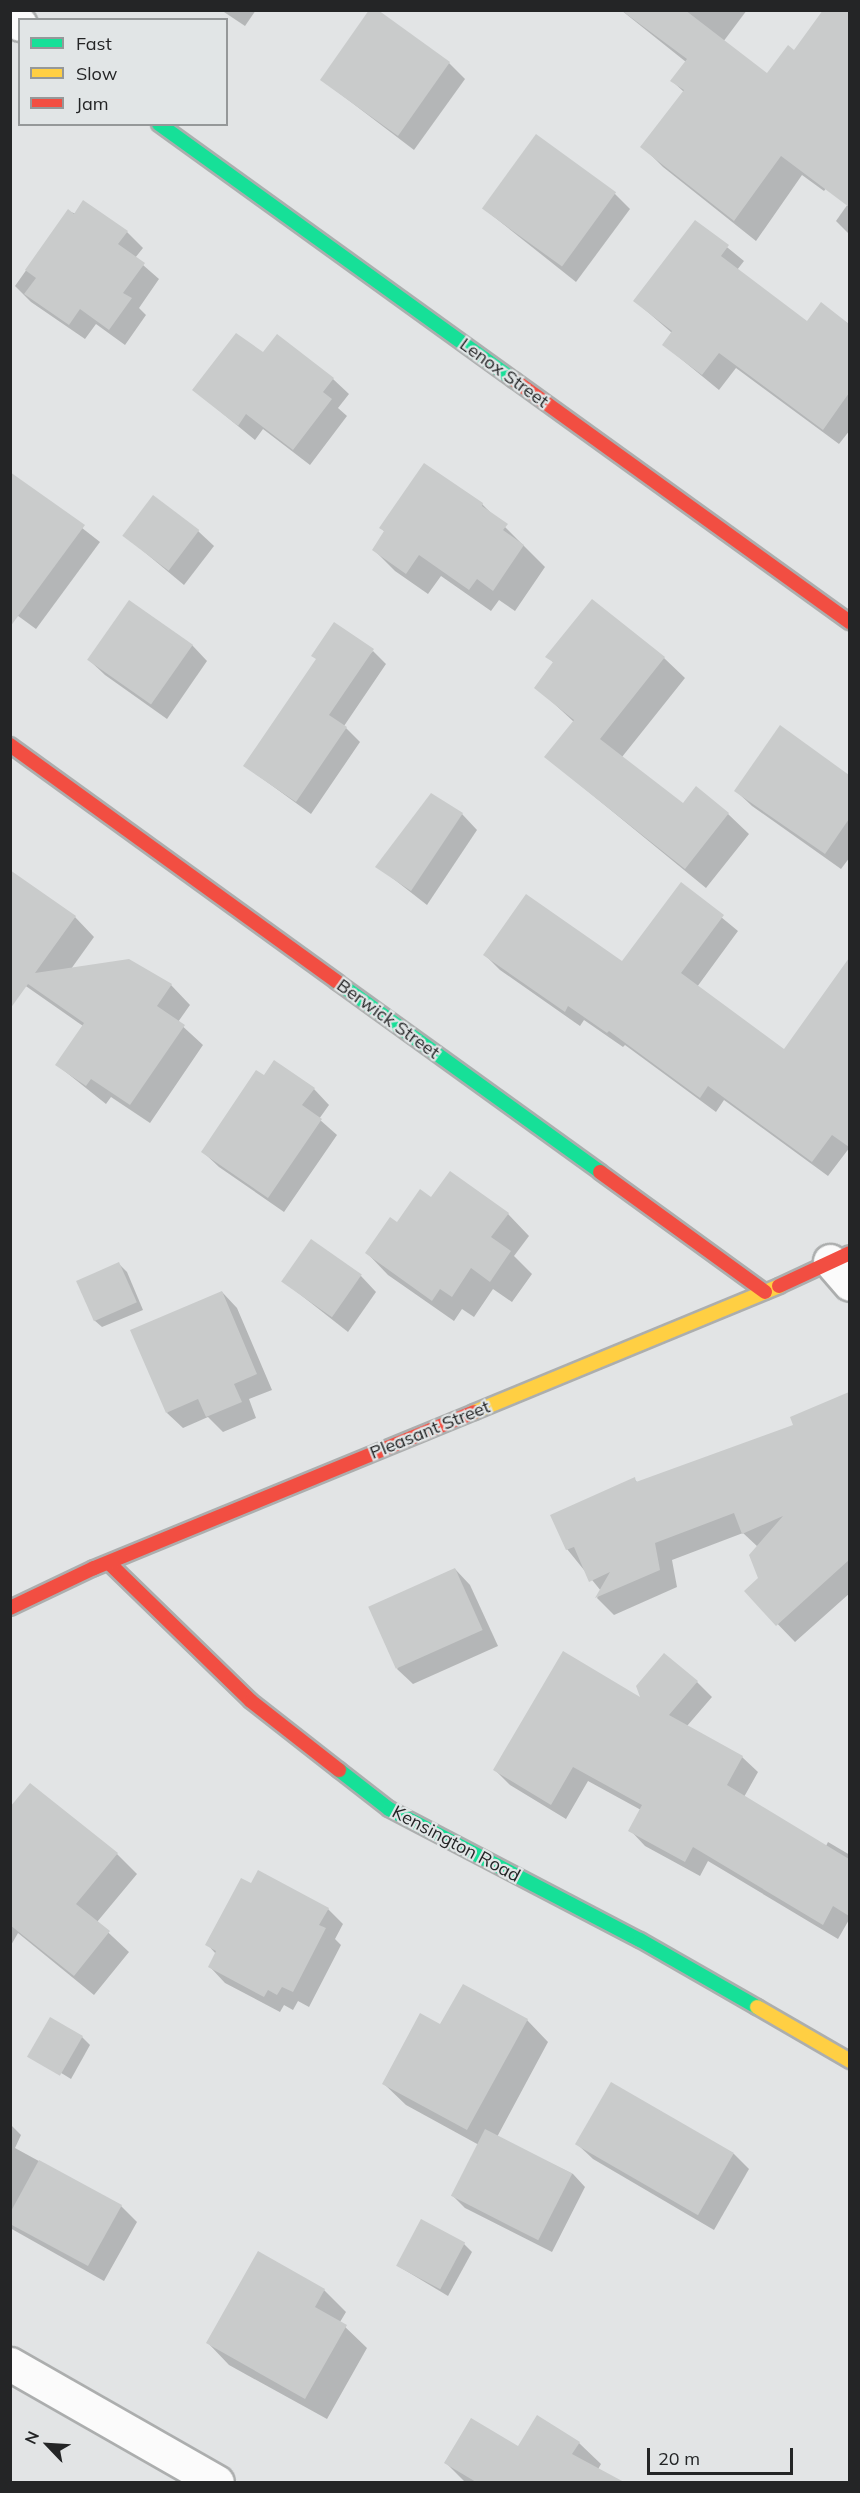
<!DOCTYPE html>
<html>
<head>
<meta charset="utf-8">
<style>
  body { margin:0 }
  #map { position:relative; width:860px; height:2493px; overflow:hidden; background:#e2e4e5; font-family:Mulish,sans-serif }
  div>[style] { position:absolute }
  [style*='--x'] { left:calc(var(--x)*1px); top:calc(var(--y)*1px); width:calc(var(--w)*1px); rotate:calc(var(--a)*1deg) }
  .shadow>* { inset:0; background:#0003 }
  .building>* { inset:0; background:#c9cbcb; transform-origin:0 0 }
  .roads { filter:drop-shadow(2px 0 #acaeae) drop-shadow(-2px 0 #acaeae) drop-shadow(0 2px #acaeae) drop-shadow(0 -2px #acaeae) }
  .street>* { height:33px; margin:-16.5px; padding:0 16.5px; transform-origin:16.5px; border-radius:16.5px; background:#fbfbfb }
  .fast>* { height:14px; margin:-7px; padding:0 7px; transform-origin:7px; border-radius:7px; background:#16e098 }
  .slow>* { height:14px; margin:-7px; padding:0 7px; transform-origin:7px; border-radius:7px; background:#ffcf43 }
  .jam>* { height:14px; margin:-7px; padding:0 7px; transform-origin:7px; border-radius:7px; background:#f24e42 }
  span { translate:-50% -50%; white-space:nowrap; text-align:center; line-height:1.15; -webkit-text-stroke:4.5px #e1e5e6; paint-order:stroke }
  .street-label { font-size:18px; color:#242526 }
  .frame { position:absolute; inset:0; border:12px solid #242526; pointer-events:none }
  .legend { position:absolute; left:18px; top:18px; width:210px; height:108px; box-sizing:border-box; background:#e1e5e6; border:2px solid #959899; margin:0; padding:8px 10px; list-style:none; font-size:18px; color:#242526 }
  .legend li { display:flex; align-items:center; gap:12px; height:30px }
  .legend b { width:30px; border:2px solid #959899 }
  .north { position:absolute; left:18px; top:2415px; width:60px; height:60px; -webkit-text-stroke:4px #e1e5e6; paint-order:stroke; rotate:295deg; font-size:16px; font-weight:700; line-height:24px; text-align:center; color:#242526 }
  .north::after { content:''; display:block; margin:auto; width:21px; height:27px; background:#242526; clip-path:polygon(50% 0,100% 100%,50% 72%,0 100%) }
  .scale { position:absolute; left:647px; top:2448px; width:146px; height:27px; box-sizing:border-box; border:3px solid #242526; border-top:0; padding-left:8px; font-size:18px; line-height:21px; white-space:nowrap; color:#242526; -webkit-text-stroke:4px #e1e5e6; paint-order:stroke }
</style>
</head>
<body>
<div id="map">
  <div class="shadow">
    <div style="clip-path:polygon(221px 10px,256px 10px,245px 26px)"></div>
    <div style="clip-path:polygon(621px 10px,747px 10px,723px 42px,767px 76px,850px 11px,850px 156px,824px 191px,802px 175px,756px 241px,663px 167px,642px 146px,684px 92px,672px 81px,686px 62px)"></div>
    <div style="clip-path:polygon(449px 63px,465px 79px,414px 150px,322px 80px)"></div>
    <div style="clip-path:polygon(615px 194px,630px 209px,576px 282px,483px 208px)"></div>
    <div style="clip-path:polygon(850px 201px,850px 235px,836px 221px)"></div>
    <div style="clip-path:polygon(68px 211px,127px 232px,143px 248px,135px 258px,159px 279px,139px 308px,146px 315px,125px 345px,96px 324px,85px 339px,31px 302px,15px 286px)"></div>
    <div style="clip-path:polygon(696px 222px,744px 261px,737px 270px,807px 323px,821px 304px,850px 325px,850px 430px,839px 444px,736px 368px,719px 390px,664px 345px,672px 333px,635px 301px)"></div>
    <div style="clip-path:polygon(263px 354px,333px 379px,349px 394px,338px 408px,347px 416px,310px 465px,263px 429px,255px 440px,194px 390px)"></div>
    <div style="clip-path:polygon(27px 485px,100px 542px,36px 629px,10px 610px)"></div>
    <div style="clip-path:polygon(482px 504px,545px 567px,515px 611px,499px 600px,491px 611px,441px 576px,428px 594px,395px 571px,374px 550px,385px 532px,381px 528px)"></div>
    <div style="clip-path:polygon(198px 531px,214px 546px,184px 585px,124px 535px)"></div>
    <div style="clip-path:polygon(192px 645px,207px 661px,167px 719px,105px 675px,89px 660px)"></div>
    <div style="clip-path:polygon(373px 651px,386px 664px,344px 726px,360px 742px,311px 814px,245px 766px)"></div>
    <div style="clip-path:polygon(547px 656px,664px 658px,685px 678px,622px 757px,683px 805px,728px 814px,749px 834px,706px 888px,546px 757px,574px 722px,536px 687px,554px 663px)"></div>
    <div style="clip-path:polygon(780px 727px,850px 777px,850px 857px,841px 869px,752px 806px,736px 791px)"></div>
    <div style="clip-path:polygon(462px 814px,477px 830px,427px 905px,377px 866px)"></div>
    <div style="clip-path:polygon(681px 884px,738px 931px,697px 987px,784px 1051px,839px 975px,850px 983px,850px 1147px,828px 1176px,724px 1100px,716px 1112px,625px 1045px,623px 1047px,584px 1020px,580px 1026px,500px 970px,485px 955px,622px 963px)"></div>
    <div style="clip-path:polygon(75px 917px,94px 937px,71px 969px,129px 961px,171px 985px,190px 1005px,178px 1022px,203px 1045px,150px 1123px,111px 1097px,106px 1104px,57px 1065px,83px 1026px,10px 975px)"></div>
    <div style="clip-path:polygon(264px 1077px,314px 1089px,329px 1105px,319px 1119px,337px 1135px,284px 1212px,219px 1167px,203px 1152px)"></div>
    <div style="clip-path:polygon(432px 1199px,508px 1214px,529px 1236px,514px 1256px,532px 1274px,512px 1302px,493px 1289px,474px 1317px,462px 1309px,454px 1321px,388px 1275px,367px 1253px)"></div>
    <div style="clip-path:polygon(119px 1264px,127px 1272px,143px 1310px,102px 1327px,94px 1320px)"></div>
    <div style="clip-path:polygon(361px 1276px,376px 1292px,348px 1332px,283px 1281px)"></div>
    <div style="clip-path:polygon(222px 1292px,237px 1308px,272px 1390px,249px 1399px,256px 1418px,223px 1432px,208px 1417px,183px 1428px,167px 1413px)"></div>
    <div style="clip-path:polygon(850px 1394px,850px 1593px,795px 1642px,746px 1591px,760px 1579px,758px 1547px,743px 1533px,672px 1560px,677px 1587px,614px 1615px,597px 1598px,601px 1591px,567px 1549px,634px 1479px,638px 1483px,795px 1426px,792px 1418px)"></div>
    <div style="clip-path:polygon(455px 1569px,470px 1585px,498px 1646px,413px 1684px,397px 1669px)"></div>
    <div style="clip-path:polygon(697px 1682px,712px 1697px,687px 1726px,742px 1757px,758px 1772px,744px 1797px,826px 1846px,828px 1842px,850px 1855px,850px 1918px,838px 1939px,708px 1861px,700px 1876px,645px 1846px,630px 1830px,641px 1810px,588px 1781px,566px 1819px,510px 1785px,495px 1770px,644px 1701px)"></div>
    <div style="clip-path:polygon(10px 1810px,117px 1854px,137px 1874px,97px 1922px,129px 1952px,94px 1995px,18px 1933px,10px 1947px)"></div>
    <div style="clip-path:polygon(252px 1885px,328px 1909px,343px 1924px,335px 1939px,341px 1945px,309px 2007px,298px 2001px,293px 2010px,284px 2005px,280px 2012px,225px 1983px,210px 1967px,216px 1954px,207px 1944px)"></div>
    <div style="clip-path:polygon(527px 2020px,548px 2042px,497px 2137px,573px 2174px,585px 2187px,552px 2252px,465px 2208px,453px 2196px,479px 2145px,406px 2105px,384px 2084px,441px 2026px)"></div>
    <div style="clip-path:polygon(82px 2037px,90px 2045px,71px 2079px,40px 2060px)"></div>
    <div style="clip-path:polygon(10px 2124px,21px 2135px,15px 2148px,121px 2206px,137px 2222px,104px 2281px,10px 2228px)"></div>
    <div style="clip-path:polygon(577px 2144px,734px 2154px,749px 2169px,714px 2230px,593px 2159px)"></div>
    <div style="clip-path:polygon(464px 2244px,472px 2252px,448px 2296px,398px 2266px)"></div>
    <div style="clip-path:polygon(324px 2290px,346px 2312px,340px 2322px,367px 2348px,327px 2419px,229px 2365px,208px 2343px)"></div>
    <div style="clip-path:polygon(579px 2443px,601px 2464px,597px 2471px,615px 2482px,465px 2482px,446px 2463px,518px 2449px)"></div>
  </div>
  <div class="building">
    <div style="clip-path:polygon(369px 10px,378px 10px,450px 62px,398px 136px,320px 80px)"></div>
    <div style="clip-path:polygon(621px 10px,685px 10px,767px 73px,788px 45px,794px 50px,823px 10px,849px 10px,849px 207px,781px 156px,734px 221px,640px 147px,684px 90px,670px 81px,687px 59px)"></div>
    <div style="left:536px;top:134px;width:99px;height:92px;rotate:36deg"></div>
    <div style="clip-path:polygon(83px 200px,128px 231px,118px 244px,145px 263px,123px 293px,132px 298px,109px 330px,80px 309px,69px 325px,24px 294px,36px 278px,25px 270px,68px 209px,74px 214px)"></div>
    <div style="clip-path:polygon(695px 220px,729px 245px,721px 256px,807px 321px,821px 302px,849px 324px,849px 393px,823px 430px,719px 353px,702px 375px,662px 345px,672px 331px,633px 301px)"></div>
    <div style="clip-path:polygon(236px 333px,263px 352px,277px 334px,334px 378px,323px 392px,332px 399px,293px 450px,246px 414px,238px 426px,192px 390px)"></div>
    <div style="clip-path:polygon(424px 463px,483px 503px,482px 506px,508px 524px,503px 530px,524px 545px,493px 591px,477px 579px,469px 590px,419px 555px,406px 574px,372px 550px,384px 531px,379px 528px)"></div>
    <div style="clip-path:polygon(10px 472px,85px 525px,10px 627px)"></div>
    <div style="left:153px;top:495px;width:58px;height:51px;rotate:37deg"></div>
    <div style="clip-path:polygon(592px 599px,665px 657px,600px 739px,683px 803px,696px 786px,729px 813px,685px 869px,544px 757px,574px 720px,534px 688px,553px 662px,545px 657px)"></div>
    <div style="left:129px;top:600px;width:78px;height:73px;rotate:35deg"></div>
    <div style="clip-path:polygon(334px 622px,374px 649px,329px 715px,347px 727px,296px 802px,243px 766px,316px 659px,311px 656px)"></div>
    <div style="clip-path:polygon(780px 725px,849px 775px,849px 819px,825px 854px,734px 791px)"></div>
    <div style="clip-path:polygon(431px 793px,463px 813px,411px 891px,375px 867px)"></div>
    <div style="clip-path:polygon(10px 870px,76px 916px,35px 973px,129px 959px,172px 984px,157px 1006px,185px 1025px,130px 1105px,91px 1079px,86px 1086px,55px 1065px,84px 1023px,28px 984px,10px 1009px)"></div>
    <div style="clip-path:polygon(681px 882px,724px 915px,681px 973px,784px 1049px,849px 958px,849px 1147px,832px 1135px,812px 1162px,708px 1086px,700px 1098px,609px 1031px,607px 1033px,568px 1006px,565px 1012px,483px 955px,526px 894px,622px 961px)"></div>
    <div style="clip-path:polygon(274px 1060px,315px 1088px,302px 1105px,322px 1119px,268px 1198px,201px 1152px,256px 1070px,264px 1075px)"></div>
    <div style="clip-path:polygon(450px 1171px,509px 1213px,491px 1237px,511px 1251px,490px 1282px,471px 1268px,452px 1297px,440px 1289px,432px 1301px,365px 1253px,390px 1217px,397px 1222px,420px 1189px,431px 1197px)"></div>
    <div style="left:311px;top:1239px;width:62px;height:52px;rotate:35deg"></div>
    <div style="left:119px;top:1262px;width:44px;height:47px;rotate:66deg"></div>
    <div style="clip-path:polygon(222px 1291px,257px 1374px,234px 1384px,242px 1402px,206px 1417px,198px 1399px,166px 1413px,130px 1330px)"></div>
    <div style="clip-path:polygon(849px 1392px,849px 1560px,776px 1626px,744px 1591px,758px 1578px,749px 1555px,783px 1516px,742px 1534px,734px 1513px,655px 1543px,660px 1570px,595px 1598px,610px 1572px,589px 1582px,574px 1547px,566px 1550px,550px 1515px,635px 1477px,636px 1482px,793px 1425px,790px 1417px)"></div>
    <div style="left:455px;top:1568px;width:68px;height:95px;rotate:66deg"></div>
    <div style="clip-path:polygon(563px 1651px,640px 1697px,636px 1686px,664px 1653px,698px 1681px,669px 1715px,743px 1756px,727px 1785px,849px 1859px,849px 1916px,833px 1906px,823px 1925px,693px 1847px,685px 1862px,628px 1831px,642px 1805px,573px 1767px,551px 1805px,493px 1770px)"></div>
    <div style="clip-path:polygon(30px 1783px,118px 1853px,76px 1904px,110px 1931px,74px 1976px,10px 1925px,10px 1807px)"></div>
    <div style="clip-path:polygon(258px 1870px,329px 1908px,319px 1925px,326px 1928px,293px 1992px,282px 1987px,277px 1995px,268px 1990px,264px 1997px,208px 1967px,216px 1951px,205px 1945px,241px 1878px,251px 1883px)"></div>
    <div style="clip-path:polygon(463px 1984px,528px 2019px,467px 2130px,382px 2084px,420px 2013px,440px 2024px)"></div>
    <div style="left:50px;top:2017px;width:38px;height:46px;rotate:30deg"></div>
    <div style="left:611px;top:2082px;width:142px;height:72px;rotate:30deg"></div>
    <div style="left:485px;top:2129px;width:98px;height:75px;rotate:27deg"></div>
    <div style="clip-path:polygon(39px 2160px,122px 2205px,88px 2266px,10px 2224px,10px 2213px)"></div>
    <div style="left:421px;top:2219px;width:50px;height:53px;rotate:28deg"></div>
    <div style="clip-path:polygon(258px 2251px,325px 2289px,315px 2307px,347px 2325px,305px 2399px,206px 2343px)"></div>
    <div style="clip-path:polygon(537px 2415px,580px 2442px,572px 2454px,624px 2482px,476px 2482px,444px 2463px,471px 2418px,518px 2446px)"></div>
  </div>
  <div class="roads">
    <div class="street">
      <div style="--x:10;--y:17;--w:12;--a:35"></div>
      <div style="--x:830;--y:1261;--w:30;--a:49"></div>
      <div style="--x:10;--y:2364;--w:238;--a:29.7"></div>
    </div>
    <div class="fast">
      <div style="--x:159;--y:124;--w:438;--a:35.8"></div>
      <div style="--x:337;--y:982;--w:324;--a:35.8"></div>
      <div style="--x:339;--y:1770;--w:63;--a:38"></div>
      <div style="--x:389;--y:1809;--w:283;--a:27.6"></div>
      <div style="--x:640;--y:1940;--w:135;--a:29.8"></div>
    </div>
    <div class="slow">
      <div style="--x:474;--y:1412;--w:330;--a:-22.4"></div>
      <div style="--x:757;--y:2007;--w:108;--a:30.1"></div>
    </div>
    <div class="jam">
      <div style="--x:514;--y:380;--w:414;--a:35.8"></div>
      <div style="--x:10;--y:745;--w:404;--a:35.9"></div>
      <div style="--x:600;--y:1172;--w:204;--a:36"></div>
      <div style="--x:779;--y:1286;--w:78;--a:-24.9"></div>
      <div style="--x:109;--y:1563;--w:198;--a:44.2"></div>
      <div style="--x:251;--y:1701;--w:112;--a:38.1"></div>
      <div style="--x:10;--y:1608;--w:93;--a:-25.5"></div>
      <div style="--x:94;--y:1568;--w:411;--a:-22.3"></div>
    </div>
  </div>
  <div class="street-label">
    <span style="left:504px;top:373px;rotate:36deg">Lenox Street</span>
    <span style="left:388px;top:1019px;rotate:36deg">Berwick Street</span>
    <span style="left:430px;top:1430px;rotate:-22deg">Pleasant Street</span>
    <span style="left:456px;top:1844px;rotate:28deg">Kensington Road</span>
  </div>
  <div class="frame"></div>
  <ul class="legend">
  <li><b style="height:8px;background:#16e098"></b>Fast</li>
  <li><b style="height:8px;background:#ffcf43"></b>Slow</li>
  <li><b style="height:8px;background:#f24e42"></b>Jam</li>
  </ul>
  <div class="north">N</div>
  <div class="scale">20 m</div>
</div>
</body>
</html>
